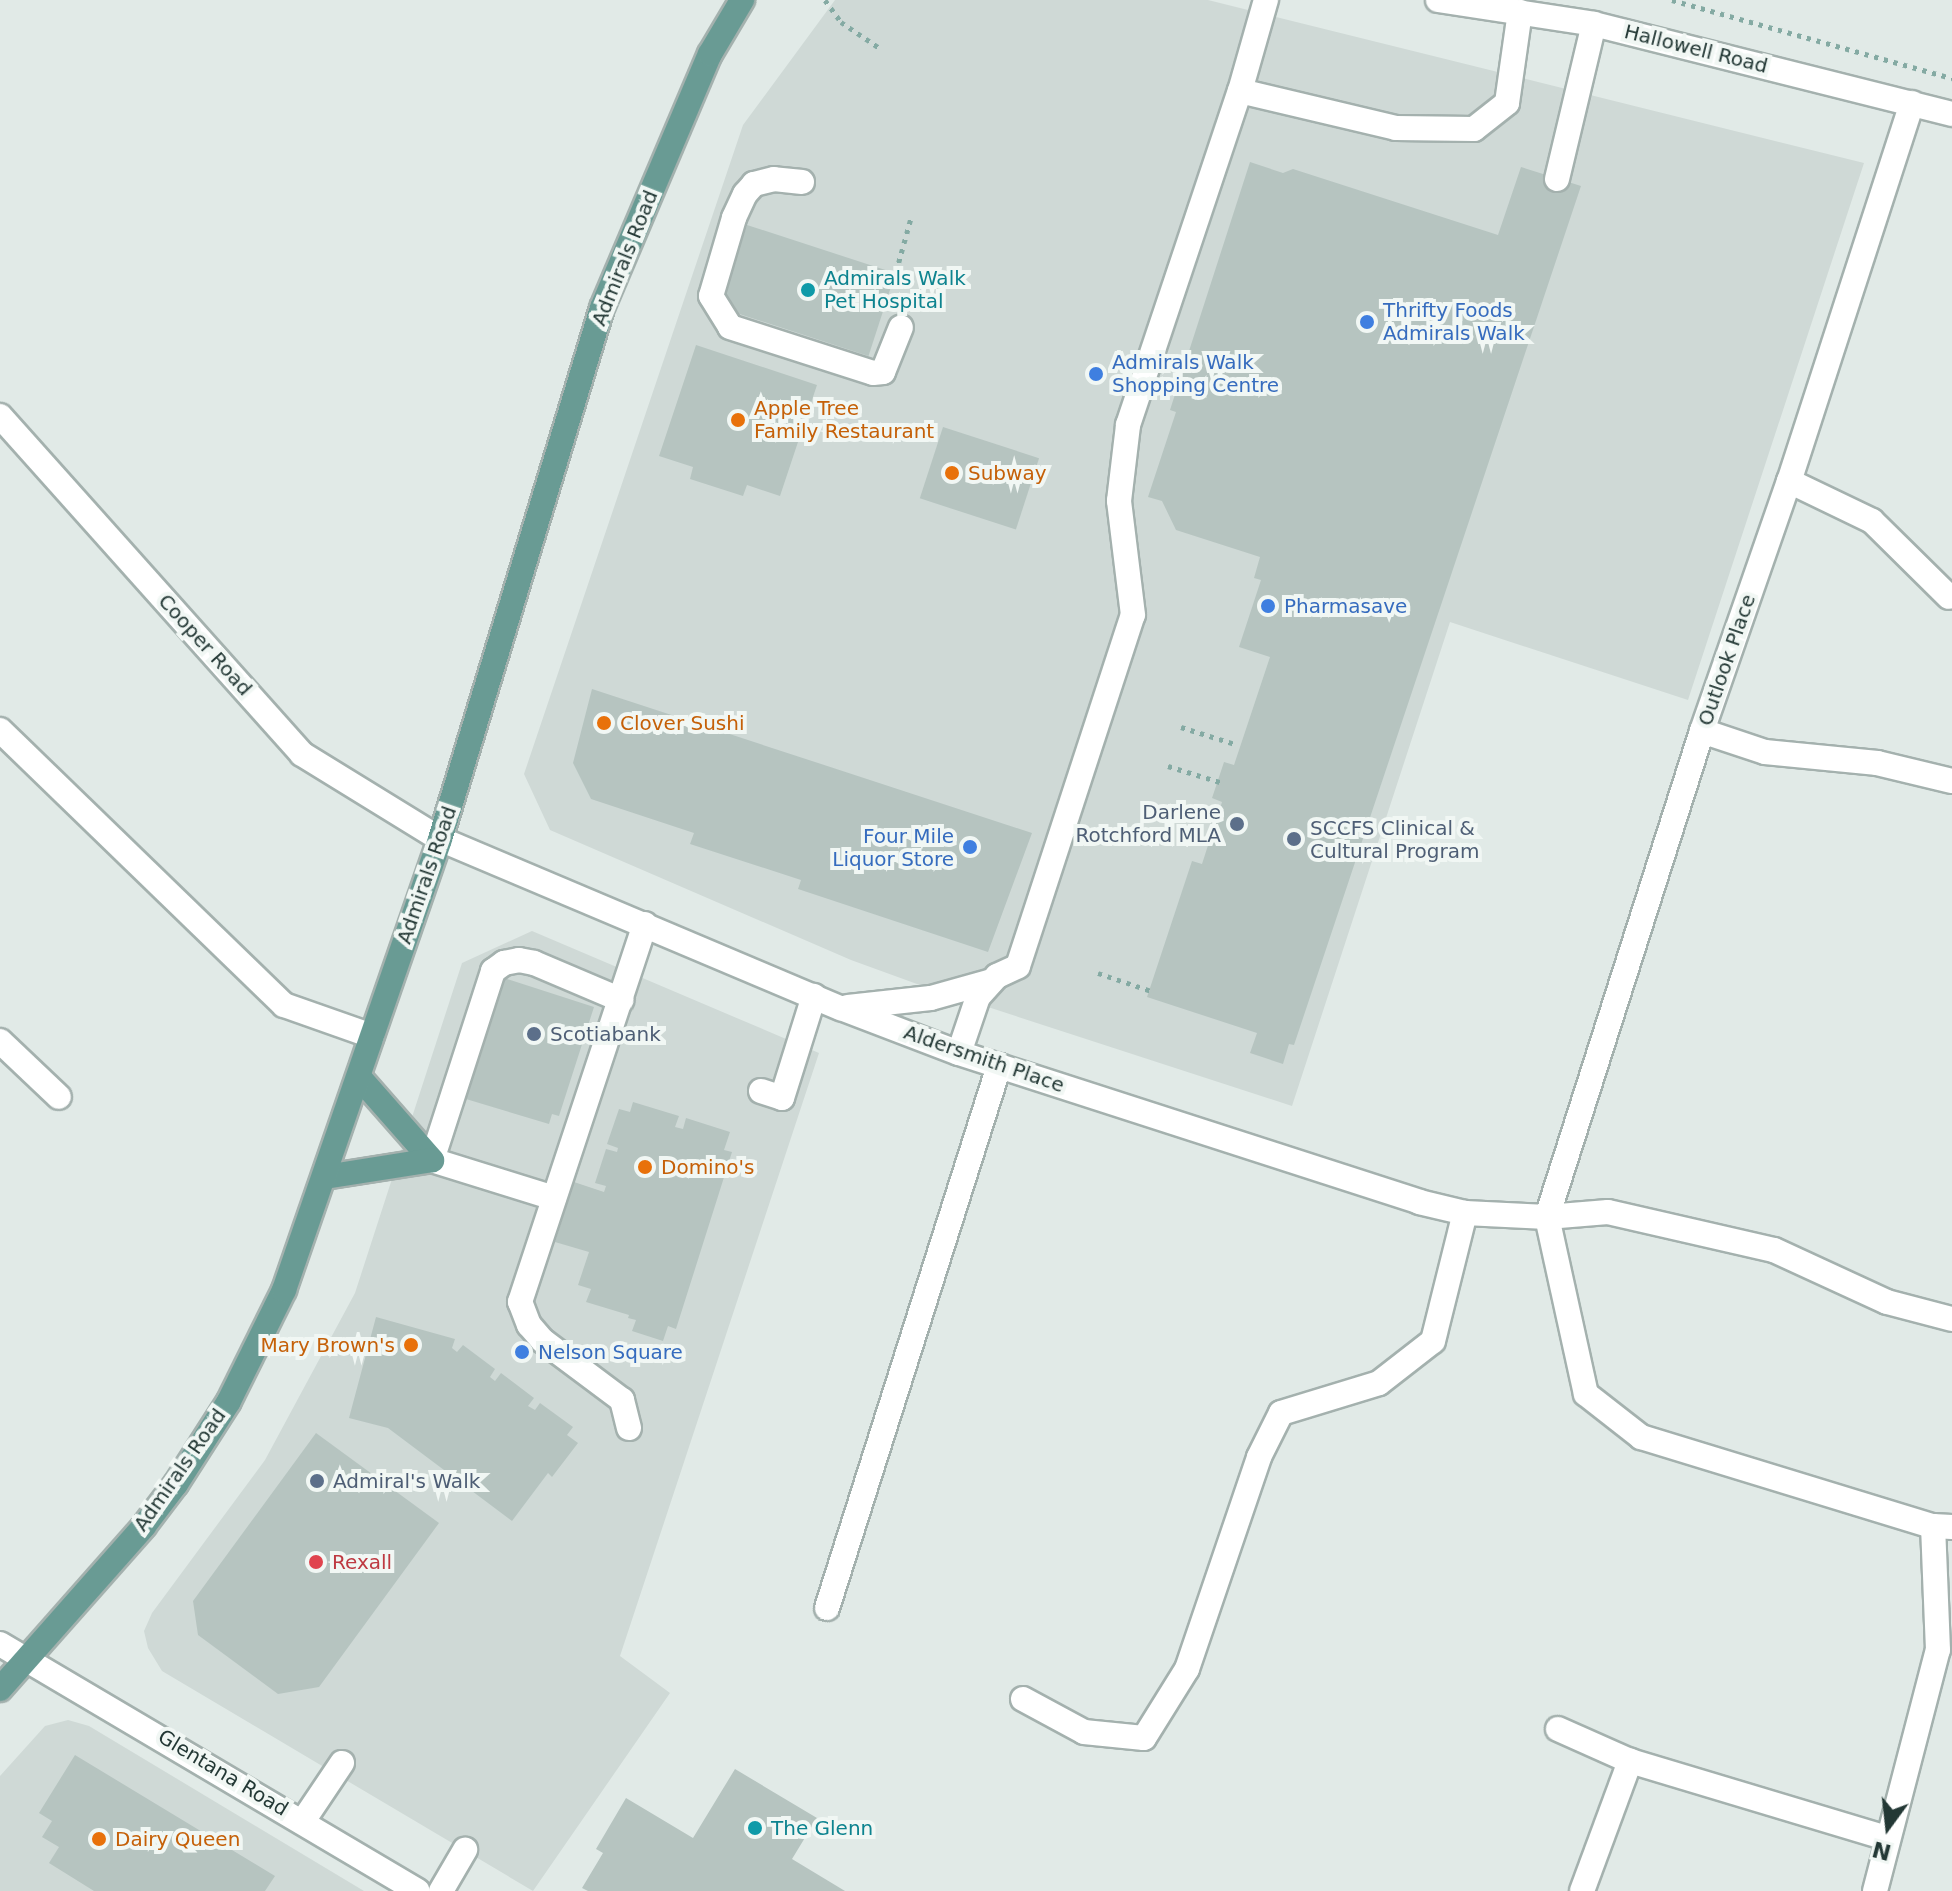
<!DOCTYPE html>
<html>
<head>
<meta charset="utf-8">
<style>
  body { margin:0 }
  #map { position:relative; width:1952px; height:1891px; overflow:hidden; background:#e1eae7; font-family:"DejaVu Sans",sans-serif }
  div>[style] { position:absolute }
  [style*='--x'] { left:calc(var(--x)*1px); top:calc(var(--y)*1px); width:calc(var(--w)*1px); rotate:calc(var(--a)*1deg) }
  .built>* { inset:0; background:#cfd9d6 }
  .building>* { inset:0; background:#b6c4c0; transform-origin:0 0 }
  .path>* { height:5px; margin-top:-2.5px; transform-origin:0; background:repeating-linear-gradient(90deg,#84aaa3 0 4px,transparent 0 10px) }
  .roads { filter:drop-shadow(2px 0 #a4b1ae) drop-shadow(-2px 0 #a4b1ae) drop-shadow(0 2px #a4b1ae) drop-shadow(0 -2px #a4b1ae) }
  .minor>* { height:24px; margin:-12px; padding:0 12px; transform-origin:12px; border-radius:12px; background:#fff }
  .major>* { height:24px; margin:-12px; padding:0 12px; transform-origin:12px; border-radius:12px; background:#699b94 }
  .dots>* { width:22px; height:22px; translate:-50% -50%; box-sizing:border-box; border:4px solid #f1f7f4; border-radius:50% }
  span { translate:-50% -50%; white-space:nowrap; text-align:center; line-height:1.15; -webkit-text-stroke:8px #f1f7f4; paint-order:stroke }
  .street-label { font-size:20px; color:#233835 }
  .culture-label { font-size:20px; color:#0d838f }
  .left { translate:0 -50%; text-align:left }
  .shop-label { font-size:20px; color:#366cbe }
  .right { translate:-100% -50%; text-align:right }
  .food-label { font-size:20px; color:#c56008 }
  .service-label { font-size:20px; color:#4e5e75 }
  .health-label { font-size:20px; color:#be3a42 }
  .north { position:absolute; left:1848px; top:1787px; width:80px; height:80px; -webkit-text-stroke:6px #f1f7f4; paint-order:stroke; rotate:195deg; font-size:22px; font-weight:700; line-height:32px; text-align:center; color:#233835 }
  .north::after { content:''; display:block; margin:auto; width:28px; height:36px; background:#233835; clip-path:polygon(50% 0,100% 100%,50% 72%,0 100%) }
</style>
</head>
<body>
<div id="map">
  <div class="built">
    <div style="clip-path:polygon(835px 0,1208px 0,1864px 163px,1688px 700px,1450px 622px,1292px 1106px,917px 984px,851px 960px,550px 830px,524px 774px,743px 125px)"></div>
    <div style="clip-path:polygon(532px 931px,819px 1053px,620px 1656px,670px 1693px,533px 1891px,162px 1671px,148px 1648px,144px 1631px,152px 1613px,265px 1460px,355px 1293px,462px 963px)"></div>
    <div style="clip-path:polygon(68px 1720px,89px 1726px,364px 1891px,0 1891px,0 1776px,45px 1726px)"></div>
  </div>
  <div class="building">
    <div style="clip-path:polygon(1250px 162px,1283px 173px,1293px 169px,1498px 235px,1521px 167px,1581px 186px,1294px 1045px,1289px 1044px,1283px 1064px,1250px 1053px,1257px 1033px,1147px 997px,1192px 861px,1202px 864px,1222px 802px,1212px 798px,1224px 762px,1234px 765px,1270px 657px,1239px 647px,1261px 580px,1254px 578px,1260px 557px,1176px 530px,1162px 501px,1148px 497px,1176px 412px,1170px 410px)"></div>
    <div style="left:747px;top:225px;width:156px;height:87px;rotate:18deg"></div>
    <div style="clip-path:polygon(696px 345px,817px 385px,780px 496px,747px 485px,743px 496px,690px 479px,693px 467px,659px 456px)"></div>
    <div style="left:943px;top:427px;width:101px;height:75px;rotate:18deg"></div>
    <div style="clip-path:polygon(592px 689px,1032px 833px,988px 952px,798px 889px,801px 880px,690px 844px,694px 833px,591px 799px,573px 763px)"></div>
    <div style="clip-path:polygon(504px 978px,594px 1007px,559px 1116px,552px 1114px,549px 1124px,466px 1099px,470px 1088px,465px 1086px,472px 1063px,477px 1064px,491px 1010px,494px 1011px)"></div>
    <div style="clip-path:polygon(633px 1102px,679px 1116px,675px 1127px,683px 1129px,686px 1118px,730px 1132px,724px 1150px,732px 1152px,676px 1329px,668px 1326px,663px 1341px,632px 1331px,636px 1320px,628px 1318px,629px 1315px,586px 1302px,591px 1289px,578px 1285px,589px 1252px,555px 1242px,574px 1182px,604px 1192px,606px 1186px,595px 1183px,606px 1149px,617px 1152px,618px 1148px,607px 1144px,619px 1109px,630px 1112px)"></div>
    <div style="clip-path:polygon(376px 1317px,455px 1339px,452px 1348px,457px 1352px,463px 1345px,495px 1369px,490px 1377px,495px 1381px,501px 1373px,534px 1398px,528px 1406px,535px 1410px,540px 1403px,573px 1427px,567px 1435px,578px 1443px,552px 1477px,548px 1473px,512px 1521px,388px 1428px,349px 1418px)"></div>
    <div style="clip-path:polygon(316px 1433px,439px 1523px,319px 1687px,278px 1694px,198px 1635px,193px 1601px)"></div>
    <div style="clip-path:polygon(75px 1755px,275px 1876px,265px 1891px,94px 1891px,49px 1863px,59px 1847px,42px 1837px,52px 1821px,39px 1813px)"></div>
    <div style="clip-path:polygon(735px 1769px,817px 1818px,792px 1859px,845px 1891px,588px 1891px,582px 1888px,603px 1853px,596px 1849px,626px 1798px,693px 1838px)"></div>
  </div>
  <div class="path">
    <div style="--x:825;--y:0;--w:27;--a:54"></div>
    <div style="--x:841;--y:22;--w:48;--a:34"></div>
    <div style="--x:1672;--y:0;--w:291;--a:15.6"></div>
    <div style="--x:896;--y:272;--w:56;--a:-74.5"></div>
    <div style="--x:1181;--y:727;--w:57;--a:17.5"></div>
    <div style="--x:1168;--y:766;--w:58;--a:17.2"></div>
    <div style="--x:1098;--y:973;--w:59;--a:18.7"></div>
  </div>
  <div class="roads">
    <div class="minor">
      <div style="--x:1438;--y:0;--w:158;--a:8.7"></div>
      <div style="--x:1594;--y:24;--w:369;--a:14.1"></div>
      <div style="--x:1240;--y:91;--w:160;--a:13.3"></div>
      <div style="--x:1396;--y:128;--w:78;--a:0.7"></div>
      <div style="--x:1474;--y:129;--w:42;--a:-38.2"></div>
      <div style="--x:1507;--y:103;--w:92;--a:-81.9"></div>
      <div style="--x:1912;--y:103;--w:398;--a:108"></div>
      <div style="--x:1789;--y:481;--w:265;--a:109.2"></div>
      <div style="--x:1702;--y:731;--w:510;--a:107.69"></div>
      <div style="--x:1547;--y:1217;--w:181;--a:77.6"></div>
      <div style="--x:1586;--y:1394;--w:70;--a:38"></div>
      <div style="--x:1641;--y:1437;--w:305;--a:17"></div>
      <div style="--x:1933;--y:1526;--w:19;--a:3"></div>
      <div style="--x:1557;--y:179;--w:159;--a:-76.6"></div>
      <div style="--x:802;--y:182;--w:28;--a:-174"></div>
      <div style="--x:774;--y:179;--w:21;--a:166"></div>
      <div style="--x:754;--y:184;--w:13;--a:132"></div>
      <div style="--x:745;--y:194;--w:26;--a:115"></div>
      <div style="--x:734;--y:218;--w:81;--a:106.4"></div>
      <div style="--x:711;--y:296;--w:36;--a:58"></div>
      <div style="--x:730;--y:327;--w:150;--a:17.8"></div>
      <div style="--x:873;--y:373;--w:10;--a:-6"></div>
      <div style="--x:883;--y:372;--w:48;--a:-68.2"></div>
      <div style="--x:0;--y:416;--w:453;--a:48.2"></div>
      <div style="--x:302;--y:754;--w:162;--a:31.6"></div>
      <div style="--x:440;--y:839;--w:435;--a:22.9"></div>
      <div style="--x:841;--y:1008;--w:126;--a:20.9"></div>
      <div style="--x:959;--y:1053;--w:484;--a:17.9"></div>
      <div style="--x:1419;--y:1202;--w:47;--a:13.4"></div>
      <div style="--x:1465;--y:1213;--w:82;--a:2.8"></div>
      <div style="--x:1547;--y:1217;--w:61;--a:-4.7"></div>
      <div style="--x:1608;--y:1212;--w:170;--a:12.9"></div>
      <div style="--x:1774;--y:1250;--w:124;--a:24.7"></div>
      <div style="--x:1887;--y:1302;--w:67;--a:14.7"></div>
      <div style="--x:1789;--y:481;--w:92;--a:25.7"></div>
      <div style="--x:1872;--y:521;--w:108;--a:44.6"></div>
      <div style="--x:0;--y:730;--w:395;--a:44.1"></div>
      <div style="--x:284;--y:1005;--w:93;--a:19.4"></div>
      <div style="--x:1702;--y:731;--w:66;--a:18.4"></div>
      <div style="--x:1765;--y:752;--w:113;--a:5.6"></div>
      <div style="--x:1877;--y:763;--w:77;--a:13.5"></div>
      <div style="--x:848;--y:1007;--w:83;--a:-6.2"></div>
      <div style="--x:931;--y:998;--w:63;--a:-15.6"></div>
      <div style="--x:0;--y:1041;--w:81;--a:43.5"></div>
      <div style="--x:959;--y:1053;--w:59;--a:-71.3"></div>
      <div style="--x:978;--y:997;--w:28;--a:-48"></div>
      <div style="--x:997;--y:976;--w:23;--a:-25"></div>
      <div style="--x:1018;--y:966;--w:369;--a:-71.9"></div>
      <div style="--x:1133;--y:615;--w:115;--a:-97"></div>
      <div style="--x:1119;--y:501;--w:77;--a:-83.2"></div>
      <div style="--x:1128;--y:425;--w:352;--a:-71.5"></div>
      <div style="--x:1240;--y:91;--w:95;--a:-74.1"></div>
      <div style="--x:761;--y:1091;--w:22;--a:18"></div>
      <div style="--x:782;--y:1098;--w:107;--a:-72.6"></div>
      <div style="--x:554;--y:1198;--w:128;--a:-162.7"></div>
      <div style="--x:432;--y:1160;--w:199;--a:-72.1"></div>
      <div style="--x:493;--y:971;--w:14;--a:-36"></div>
      <div style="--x:504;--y:963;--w:15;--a:-11"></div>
      <div style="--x:519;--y:960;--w:15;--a:11"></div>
      <div style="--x:534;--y:963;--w:95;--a:23"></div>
      <div style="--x:629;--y:1428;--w:29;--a:-104"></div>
      <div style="--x:622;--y:1400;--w:99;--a:-143.2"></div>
      <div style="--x:543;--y:1341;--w:21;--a:-131"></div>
      <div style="--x:529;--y:1325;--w:25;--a:-111"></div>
      <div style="--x:520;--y:1302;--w:398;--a:-71.7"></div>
      <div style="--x:827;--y:1608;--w:569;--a:-72.39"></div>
      <div style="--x:0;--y:1644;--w:485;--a:30.6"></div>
      <div style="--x:1023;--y:1699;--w:69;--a:28.4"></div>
      <div style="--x:1084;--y:1732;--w:60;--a:5.7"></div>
      <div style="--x:1144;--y:1738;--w:81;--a:-58.1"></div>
      <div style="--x:1187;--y:1669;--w:224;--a:-71.2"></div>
      <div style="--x:1259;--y:1457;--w:49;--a:-63.4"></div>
      <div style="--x:1281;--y:1413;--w:102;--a:-17"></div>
      <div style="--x:1379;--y:1383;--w:68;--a:-37.9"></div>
      <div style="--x:1433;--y:1341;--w:132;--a:-76"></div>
      <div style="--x:1558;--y:1729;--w:79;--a:24"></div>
      <div style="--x:1630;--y:1761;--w:268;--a:16.7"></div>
      <div style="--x:303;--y:1821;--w:70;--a:-56.1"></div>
      <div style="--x:441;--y:1891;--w:48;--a:-59.7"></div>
      <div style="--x:1582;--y:1891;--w:139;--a:-69.7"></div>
      <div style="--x:1875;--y:1891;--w:249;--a:-75.4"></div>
      <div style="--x:1938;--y:1650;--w:124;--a:-92.3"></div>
    </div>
    <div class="major">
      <div style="--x:359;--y:1077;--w:111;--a:48.7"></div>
      <div style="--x:325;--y:1177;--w:108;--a:-9"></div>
      <div style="--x:0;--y:1689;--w:217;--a:-48.5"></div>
      <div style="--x:144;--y:1526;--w:53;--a:-52.7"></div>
      <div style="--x:176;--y:1484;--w:98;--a:-57.4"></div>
      <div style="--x:229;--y:1401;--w:124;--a:-63.6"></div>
      <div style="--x:284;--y:1290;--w:477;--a:-70.9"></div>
      <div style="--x:440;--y:839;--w:555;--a:-73.03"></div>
      <div style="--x:602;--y:308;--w:276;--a:-67"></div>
      <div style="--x:710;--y:54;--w:63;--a:-59.3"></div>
    </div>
  </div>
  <div class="dots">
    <div style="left:808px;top:290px;background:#0f9aa8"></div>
    <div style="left:1367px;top:322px;background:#3f7fe0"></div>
    <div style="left:1096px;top:374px;background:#3f7fe0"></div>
    <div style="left:738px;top:420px;background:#e8710a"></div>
    <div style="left:952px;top:473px;background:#e8710a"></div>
    <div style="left:1268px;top:606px;background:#3f7fe0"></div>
    <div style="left:604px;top:723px;background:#e8710a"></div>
    <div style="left:1237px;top:824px;background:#5c6f8a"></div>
    <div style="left:1294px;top:839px;background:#5c6f8a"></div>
    <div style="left:970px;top:847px;background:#3f7fe0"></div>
    <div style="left:534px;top:1034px;background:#5c6f8a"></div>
    <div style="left:645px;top:1167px;background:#e8710a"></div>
    <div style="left:411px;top:1345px;background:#e8710a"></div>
    <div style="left:522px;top:1352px;background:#3f7fe0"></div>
    <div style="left:317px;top:1481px;background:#5c6f8a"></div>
    <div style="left:316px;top:1562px;background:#e0444e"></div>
    <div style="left:755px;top:1828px;background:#0f9aa8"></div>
    <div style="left:99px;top:1839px;background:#e8710a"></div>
  </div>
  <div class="street-label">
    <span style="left:1696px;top:49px;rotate:14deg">Hallowell Road</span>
    <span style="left:625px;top:258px;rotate:-68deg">Admirals Road</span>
    <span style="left:205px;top:645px;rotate:48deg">Cooper Road</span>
    <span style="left:1727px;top:660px;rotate:-71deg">Outlook Place</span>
    <span style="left:427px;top:875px;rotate:-71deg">Admirals Road</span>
    <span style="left:984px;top:1059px;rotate:19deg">Aldersmith Place</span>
    <span style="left:180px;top:1470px;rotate:-55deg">Admirals Road</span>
    <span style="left:223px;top:1773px;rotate:31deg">Glentana Road</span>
  </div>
  <div class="culture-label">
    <span class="left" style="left:824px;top:290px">Admirals Walk<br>Pet Hospital</span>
    <span class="left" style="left:771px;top:1828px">The Glenn</span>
  </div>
  <div class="shop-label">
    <span class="left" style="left:1383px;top:322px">Thrifty Foods<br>Admirals Walk</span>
    <span class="left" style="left:1112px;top:374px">Admirals Walk<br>Shopping Centre</span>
    <span class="left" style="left:1284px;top:606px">Pharmasave</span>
    <span class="right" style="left:954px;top:848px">Four Mile<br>Liquor Store</span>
    <span class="left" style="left:538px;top:1352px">Nelson Square</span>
  </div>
  <div class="food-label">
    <span class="left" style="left:754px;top:420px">Apple Tree<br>Family Restaurant</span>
    <span class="left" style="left:968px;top:473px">Subway</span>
    <span class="left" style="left:620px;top:723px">Clover Sushi</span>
    <span class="left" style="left:661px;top:1167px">Domino's</span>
    <span class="right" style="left:395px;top:1345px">Mary Brown's</span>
    <span class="left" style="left:115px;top:1839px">Dairy Queen</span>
  </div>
  <div class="service-label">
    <span class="right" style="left:1221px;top:824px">Darlene<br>Rotchford MLA</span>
    <span class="left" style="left:1310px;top:840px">SCCFS Clinical &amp;<br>Cultural Program</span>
    <span class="left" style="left:550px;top:1034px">Scotiabank</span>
    <span class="left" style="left:333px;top:1481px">Admiral's Walk</span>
  </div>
  <div class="health-label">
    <span class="left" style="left:332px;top:1562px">Rexall</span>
  </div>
  <div class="north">N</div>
</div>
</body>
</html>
